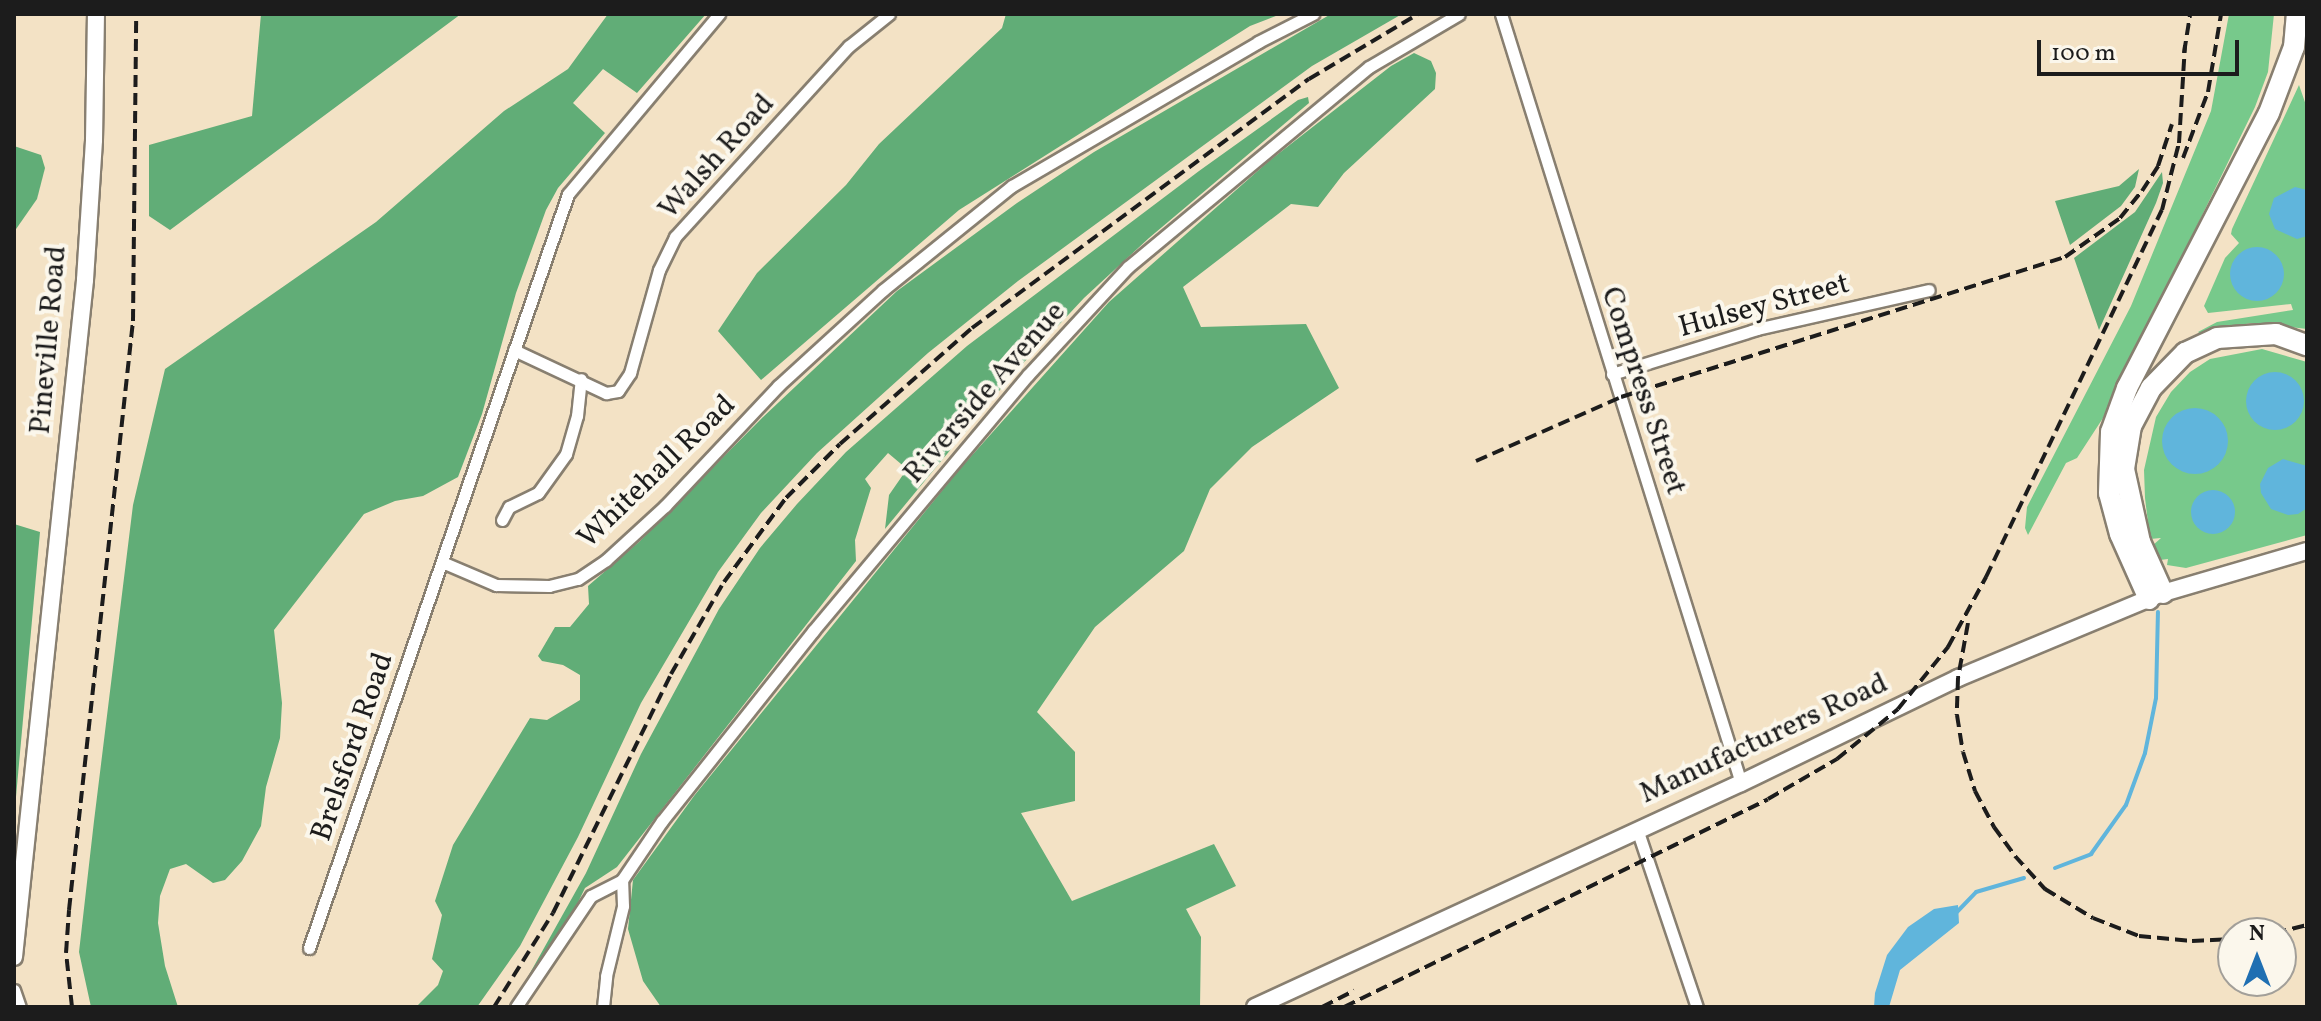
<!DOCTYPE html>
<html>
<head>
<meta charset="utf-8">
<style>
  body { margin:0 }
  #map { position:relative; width:2321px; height:1021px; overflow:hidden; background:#f3e2c5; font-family:Vollkorn,serif }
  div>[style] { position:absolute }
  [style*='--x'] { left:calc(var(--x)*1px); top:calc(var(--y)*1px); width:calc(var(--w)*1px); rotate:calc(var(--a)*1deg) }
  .green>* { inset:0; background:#77c98b }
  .forest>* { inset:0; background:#61ad77 }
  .water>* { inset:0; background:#60b5dc }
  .round { border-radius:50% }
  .stream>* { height:4px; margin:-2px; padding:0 2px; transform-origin:2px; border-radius:2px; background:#60b5dc }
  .roads { filter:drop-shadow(2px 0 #887f70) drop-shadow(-2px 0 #887f70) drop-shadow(0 2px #887f70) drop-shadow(0 -2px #887f70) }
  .street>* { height:11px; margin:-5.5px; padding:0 5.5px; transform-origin:5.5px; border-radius:5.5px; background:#fff }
  .secondary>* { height:16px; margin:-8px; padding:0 8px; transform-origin:8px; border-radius:8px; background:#fff }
  .primary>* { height:16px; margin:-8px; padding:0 8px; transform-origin:8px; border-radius:8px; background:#fff }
  .highway>* { height:20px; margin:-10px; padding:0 10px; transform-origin:10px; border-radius:10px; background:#fff }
  .rail>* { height:4px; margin-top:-2px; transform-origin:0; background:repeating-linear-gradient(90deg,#1c1c1c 0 12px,transparent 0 18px) }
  span { translate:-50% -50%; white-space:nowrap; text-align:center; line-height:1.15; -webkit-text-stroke:8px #fbf7ec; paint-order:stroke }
  .street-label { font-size:30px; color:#1c1c1c }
  .frame { position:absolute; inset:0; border:16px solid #1c1c1c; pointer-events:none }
  .north { position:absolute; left:2217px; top:917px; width:80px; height:80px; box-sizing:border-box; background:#fbf7ec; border:2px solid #a29f99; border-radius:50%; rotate:0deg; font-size:22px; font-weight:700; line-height:32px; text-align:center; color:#1c1c1c }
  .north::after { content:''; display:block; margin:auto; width:28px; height:36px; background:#1f6fb2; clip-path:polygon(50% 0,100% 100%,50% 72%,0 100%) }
  .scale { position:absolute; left:2037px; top:40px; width:202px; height:36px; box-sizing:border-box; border:4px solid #1c1c1c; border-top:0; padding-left:10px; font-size:24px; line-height:28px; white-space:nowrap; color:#1c1c1c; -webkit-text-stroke:6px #fbf7ec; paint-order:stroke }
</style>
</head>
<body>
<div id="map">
  <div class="green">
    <div style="clip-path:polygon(2229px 14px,2274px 14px,2268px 72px,2255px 107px,2103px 418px,2077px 458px,2066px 463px,2028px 535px,2025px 528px,2027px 507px,2131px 306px,2211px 111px)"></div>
    <div style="clip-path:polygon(2299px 85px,2307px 108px,2307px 329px,2254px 323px,2220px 327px,2202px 335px,2198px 332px,2217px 322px,2293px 310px,2291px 304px,2208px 313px,2204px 306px,2225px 258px,2239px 243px,2231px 234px,2232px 229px)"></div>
    <div style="clip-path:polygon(2262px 349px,2307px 362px,2307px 535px,2186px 568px,2167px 565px,2168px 559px,2160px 560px,2152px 546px,2161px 538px,2150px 539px,2145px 498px,2144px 470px,2156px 417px,2171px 392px,2190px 372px,2210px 359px)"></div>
  </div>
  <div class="forest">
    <div style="clip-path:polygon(261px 14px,461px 14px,170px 230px,149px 216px,149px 145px,252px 116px)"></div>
    <div style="clip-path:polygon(608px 14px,706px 14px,637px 93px,603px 69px,573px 103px,605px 133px,558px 188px,546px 210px,516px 293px,482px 414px,458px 477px,423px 496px,395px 501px,364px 514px,274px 630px,282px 703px,280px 738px,266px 787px,261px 826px,242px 861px,225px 880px,213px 883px,186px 864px,170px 869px,160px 896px,158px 923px,165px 966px,178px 1007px,91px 1007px,79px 952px,94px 821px,133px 505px,165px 369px,376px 222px,504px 111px,568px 69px)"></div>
    <div style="clip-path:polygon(1006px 14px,1281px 14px,1250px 26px,959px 210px,761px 380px,718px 331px,757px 273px,846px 185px,879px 144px,1002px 28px)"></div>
    <div style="clip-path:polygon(1331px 14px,1402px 14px,1312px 66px,1018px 281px,928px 353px,817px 453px,761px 513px,718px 572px,641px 703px,578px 837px,520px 946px,477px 1007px,416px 1007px,438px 985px,443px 971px,432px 959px,442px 915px,435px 901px,453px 845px,530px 718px,547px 720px,580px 700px,580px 675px,563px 665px,542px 661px,538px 656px,555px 627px,570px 627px,589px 604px,588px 586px,640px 541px,762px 418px,897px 291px,1017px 203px,1094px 152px)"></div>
    <div style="clip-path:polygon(1414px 53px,1431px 61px,1436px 73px,1435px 89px,1344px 173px,1318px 207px,1291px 204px,1183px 287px,1201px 327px,1306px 324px,1339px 388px,1252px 447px,1210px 489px,1184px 551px,1095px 627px,1037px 712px,1075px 752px,1075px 801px,1021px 813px,1072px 901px,1214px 844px,1236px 886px,1186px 909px,1201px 937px,1200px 1007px,661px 1007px,643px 981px,628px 929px,633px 880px,694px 796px,958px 471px,1109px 302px,1269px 161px,1391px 66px)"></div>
    <div style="clip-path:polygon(1308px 97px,1309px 103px,1149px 238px,1084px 298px,1014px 373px,885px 529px,889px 495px,907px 469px,888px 453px,865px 479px,871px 488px,855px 540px,856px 561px,617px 867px,585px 888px,570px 919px,532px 977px,525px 982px,586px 873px,641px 754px,719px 609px,760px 548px,797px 504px,846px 452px,967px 346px,1199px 171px,1298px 100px)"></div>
    <div style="clip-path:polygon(14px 146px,41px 155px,45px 168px,37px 199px,14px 232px)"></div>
    <div style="clip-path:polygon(2139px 169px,2135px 187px,2121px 206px,2070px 245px,2055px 201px,2119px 186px)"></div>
    <div style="clip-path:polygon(2162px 172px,2163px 183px,2156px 203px,2099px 330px,2074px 258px,2135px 212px)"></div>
    <div style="clip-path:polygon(14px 524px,40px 532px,14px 819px)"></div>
  </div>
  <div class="water">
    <div style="clip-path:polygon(2295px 187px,2307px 190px,2307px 236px,2297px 239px,2275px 229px,2269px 214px,2274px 198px)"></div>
    <div class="round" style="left:2230px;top:247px;width:54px;height:54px"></div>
    <div class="round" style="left:2246px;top:372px;width:58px;height:58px"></div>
    <div class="round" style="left:2162px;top:408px;width:66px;height:66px"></div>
    <div style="clip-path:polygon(2283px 459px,2307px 466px,2307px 508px,2298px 514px,2288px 515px,2271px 509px,2261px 493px,2260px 484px,2268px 468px)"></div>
    <div class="round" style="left:2191px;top:490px;width:44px;height:44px"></div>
    <div style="clip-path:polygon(1958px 905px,1959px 923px,1900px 970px,1889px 1007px,1874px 1007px,1875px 993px,1887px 955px,1908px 927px,1934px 909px)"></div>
  </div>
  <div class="stream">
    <div style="--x:2055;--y:868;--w:39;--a:-21"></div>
    <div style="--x:2091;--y:854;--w:60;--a:-54.5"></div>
    <div style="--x:2126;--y:805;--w:55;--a:-69.9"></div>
    <div style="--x:2145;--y:753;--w:56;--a:-78.7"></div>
    <div style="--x:2156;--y:698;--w:86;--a:-88.7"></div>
    <div style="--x:1955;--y:914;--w:30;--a:-46"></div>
    <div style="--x:1976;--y:892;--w:50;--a:-16.3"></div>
  </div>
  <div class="roads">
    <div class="street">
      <div style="--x:1501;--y:14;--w:806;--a:72.67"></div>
      <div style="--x:514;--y:350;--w:102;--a:25.1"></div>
      <div style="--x:606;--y:393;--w:12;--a:-9"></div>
      <div style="--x:618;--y:391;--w:22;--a:-56"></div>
      <div style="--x:630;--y:373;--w:107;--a:-74.3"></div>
      <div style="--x:659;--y:270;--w:37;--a:-64"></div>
      <div style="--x:675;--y:237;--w:258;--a:-47.7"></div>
      <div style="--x:849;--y:46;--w:51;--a:-38.7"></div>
      <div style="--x:1612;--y:374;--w:152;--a:-17.2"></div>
      <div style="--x:1757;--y:329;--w:176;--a:-12.8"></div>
      <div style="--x:502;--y:520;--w:15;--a:-62"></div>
      <div style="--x:509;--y:507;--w:32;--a:-26"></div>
      <div style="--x:538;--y:493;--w:48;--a:-54.3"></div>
      <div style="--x:566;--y:454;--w:40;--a:-74"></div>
      <div style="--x:577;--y:416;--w:37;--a:-84"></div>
      <div style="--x:442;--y:562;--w:59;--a:23.1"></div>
      <div style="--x:496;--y:585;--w:53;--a:1.1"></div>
      <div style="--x:549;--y:586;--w:30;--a:-14"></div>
      <div style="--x:578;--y:579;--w:34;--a:-34"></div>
      <div style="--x:606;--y:560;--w:80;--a:-42.5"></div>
      <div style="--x:665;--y:506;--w:165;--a:-46.7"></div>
      <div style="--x:778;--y:386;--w:142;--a:-42.4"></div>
      <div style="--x:883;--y:290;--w:166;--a:-38.9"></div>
      <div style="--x:1012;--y:186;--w:285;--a:-30.3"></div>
      <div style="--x:1258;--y:42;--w:62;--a:-27"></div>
      <div style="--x:1637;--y:829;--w:188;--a:71.4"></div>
      <div style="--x:622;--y:880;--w:71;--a:-55.9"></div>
      <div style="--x:662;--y:821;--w:243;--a:-51.5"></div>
      <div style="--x:813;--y:631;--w:334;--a:-50"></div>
      <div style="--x:1028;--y:375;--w:147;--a:-47.2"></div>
      <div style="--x:1128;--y:267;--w:313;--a:-39.7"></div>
      <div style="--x:1369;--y:67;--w:104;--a:-30.5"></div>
      <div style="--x:309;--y:948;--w:797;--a:-71.04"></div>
      <div style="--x:568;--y:194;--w:235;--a:-50"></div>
      <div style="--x:14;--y:990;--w:18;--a:71"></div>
      <div style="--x:516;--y:1007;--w:134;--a:-56"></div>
      <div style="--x:591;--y:896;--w:35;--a:-27"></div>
      <div style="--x:603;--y:1007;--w:31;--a:-84"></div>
      <div style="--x:606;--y:976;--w:72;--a:-76.3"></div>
      <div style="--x:623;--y:906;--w:26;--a:-92"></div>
    </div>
    <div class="secondary">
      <div style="--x:14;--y:957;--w:681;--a:-84.01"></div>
      <div style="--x:85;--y:280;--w:140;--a:-86.3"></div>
      <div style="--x:94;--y:140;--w:126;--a:-89.1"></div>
      <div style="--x:1255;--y:1007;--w:535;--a:-24.75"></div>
      <div style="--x:1741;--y:783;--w:241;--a:-25.8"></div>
      <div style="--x:1958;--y:678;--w:216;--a:-22.6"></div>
    </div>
    <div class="primary">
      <div style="--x:2163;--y:593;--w:150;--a:-16.3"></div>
    </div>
    <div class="highway">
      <div style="--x:2163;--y:593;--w:56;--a:-114.3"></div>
      <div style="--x:2140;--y:542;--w:75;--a:-102.4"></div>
      <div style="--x:2124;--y:469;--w:44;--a:-80.8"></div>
      <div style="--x:2131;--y:426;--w:43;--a:-62.2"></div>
      <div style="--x:2151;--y:388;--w:49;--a:-45.8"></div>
      <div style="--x:2185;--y:353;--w:35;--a:-25"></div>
      <div style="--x:2217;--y:338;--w:59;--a:-3.9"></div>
      <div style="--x:2276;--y:334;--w:33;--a:20"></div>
      <div style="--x:2149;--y:599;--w:71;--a:-114"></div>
      <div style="--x:2120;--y:534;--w:42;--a:-105"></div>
      <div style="--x:2109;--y:493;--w:61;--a:-88.1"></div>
      <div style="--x:2111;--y:432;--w:47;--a:-70"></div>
      <div style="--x:2127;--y:388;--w:309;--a:-62.7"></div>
      <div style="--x:2269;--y:113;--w:71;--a:-69.3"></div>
      <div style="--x:2294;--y:47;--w:33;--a:-85"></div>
    </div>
  </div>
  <div class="rail">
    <div style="--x:2184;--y:53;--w:39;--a:-81"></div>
    <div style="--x:2183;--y:158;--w:71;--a:-69.3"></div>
    <div style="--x:2208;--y:92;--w:79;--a:-80.5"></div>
    <div style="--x:1476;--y:461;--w:158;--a:-23.8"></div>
    <div style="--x:1621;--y:397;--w:466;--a:-17.5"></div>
    <div style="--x:2065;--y:257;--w:67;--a:-35.3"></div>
    <div style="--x:2120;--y:218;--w:35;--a:-51"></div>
    <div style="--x:2142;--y:191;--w:30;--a:-57"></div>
    <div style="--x:2158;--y:166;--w:44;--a:-71.6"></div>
    <div style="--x:1968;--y:623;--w:56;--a:100.3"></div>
    <div style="--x:1958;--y:678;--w:37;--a:92"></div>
    <div style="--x:1957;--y:715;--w:37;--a:81"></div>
    <div style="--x:1963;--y:752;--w:41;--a:72.9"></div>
    <div style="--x:1975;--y:791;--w:41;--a:62.2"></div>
    <div style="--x:1994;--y:827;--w:36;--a:54"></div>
    <div style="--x:2015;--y:856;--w:45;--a:47.7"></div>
    <div style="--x:2045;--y:889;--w:56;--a:31.1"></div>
    <div style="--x:2093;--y:918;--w:49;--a:21.4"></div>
    <div style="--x:2139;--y:936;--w:53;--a:5.4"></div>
    <div style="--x:2192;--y:941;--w:41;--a:-2.8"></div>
    <div style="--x:2275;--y:933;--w:33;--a:-14"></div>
    <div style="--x:72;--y:1007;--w:54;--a:-96.3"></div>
    <div style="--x:66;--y:953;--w:43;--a:-86"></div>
    <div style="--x:69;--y:910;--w:592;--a:-83.8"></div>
    <div style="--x:133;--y:321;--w:307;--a:-89.4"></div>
    <div style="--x:494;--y:1007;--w:111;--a:-57.9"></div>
    <div style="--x:553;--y:913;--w:267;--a:-63.7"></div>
    <div style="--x:671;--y:674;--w:106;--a:-60.1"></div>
    <div style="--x:724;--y:582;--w:104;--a:-53.6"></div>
    <div style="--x:786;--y:498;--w:76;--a:-45"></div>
    <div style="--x:840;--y:444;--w:176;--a:-41.3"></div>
    <div style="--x:972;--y:328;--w:419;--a:-36.5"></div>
    <div style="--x:1309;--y:79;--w:127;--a:-30.8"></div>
    <div style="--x:1322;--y:1007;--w:36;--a:-27"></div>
    <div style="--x:1344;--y:1007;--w:472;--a:-26.1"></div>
    <div style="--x:1768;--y:799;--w:80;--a:-30.1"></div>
    <div style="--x:1837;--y:759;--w:79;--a:-39.3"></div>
    <div style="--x:1898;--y:709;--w:80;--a:-51.1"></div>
    <div style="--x:1948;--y:647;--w:80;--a:-61.5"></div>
    <div style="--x:1986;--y:577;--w:407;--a:-64.4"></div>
    <div style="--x:2162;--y:210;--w:69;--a:-75.8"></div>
    <div style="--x:2179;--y:143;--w:98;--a:-86.5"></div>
  </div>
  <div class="street-label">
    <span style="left:717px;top:157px;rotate:-48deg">Walsh Road</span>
    <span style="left:1764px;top:306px;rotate:-15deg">Hulsey Street</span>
    <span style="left:49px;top:340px;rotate:-85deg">Pineville Road</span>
    <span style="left:1643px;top:391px;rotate:72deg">Compress Street</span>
    <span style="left:985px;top:393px;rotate:-49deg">Riverside Avenue</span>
    <span style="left:657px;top:472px;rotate:-44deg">Whitehall Road</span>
    <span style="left:1764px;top:739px;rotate:-25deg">Manufacturers Road</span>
    <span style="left:353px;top:747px;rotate:-71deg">Brelsford Road</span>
  </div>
  <div class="frame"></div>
  <div class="north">N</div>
  <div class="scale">100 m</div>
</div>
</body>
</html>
